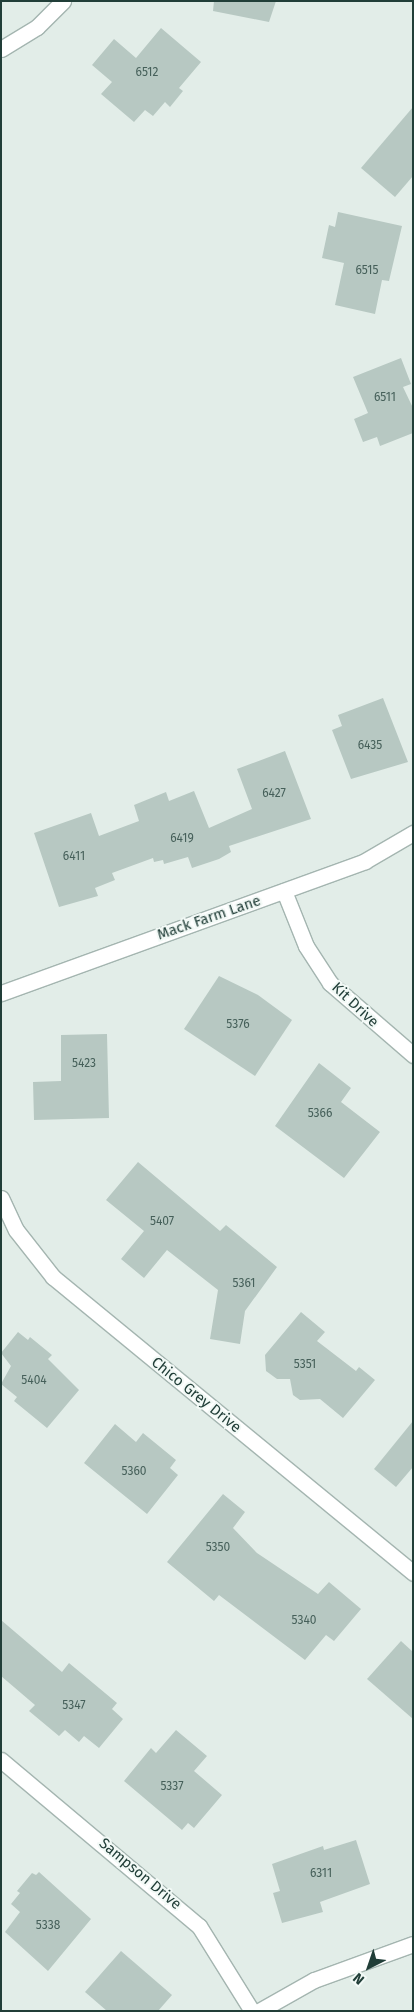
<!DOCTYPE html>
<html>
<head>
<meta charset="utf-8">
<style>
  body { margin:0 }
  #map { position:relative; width:414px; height:2012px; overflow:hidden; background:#e2ede8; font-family:"Fira Sans",sans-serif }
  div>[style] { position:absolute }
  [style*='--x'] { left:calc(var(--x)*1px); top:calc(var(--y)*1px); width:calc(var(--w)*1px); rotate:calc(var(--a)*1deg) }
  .building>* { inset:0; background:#b7c8c2 }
  .roads { filter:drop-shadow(1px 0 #a4b5b0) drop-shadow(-1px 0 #a4b5b0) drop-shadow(0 1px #a4b5b0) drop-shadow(0 -1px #a4b5b0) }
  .minor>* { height:15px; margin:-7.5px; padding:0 7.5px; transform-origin:7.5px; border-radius:7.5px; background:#fff }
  span { translate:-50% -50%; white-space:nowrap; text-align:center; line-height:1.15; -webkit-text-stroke:4px #f2f9f6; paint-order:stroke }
  .number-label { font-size:12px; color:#46605a }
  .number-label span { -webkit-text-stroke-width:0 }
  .street-label { font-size:15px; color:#213e38 }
  .frame { position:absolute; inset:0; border:2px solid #213e38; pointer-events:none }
  .north { position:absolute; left:344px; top:1942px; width:50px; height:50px; -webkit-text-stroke:4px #f2f9f6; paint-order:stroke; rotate:221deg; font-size:14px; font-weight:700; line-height:20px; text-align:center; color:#213e38 }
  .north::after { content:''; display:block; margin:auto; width:18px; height:22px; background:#213e38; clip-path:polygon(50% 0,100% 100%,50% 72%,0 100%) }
</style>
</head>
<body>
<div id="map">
  <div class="building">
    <div style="clip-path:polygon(214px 1px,276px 1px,269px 22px,213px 11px)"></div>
    <div style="clip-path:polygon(161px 28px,201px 62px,179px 88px,183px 91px,170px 107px,165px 102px,153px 116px,145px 110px,134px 122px,101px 94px,112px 82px,92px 65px,114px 39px,136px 58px)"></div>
    <div style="clip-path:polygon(413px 107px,413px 176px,395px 197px,361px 168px)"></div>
    <div style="clip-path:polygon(338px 212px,402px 226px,389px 281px,382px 280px,375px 314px,335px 305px,344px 263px,322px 258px,329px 225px,335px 227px)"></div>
    <div style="clip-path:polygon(401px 358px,411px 384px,403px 387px,413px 408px,413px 433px,380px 446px,377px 437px,363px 442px,354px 419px,368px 413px,353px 377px)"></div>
    <div style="clip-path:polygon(383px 698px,408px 762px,351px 779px,332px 730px,342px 726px,338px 715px)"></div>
    <div style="clip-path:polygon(285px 751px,311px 819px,229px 846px,231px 852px,219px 859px,192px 868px,188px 857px,164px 864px,163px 860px,154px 862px,153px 858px,112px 873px,115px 880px,95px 888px,98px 896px,59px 907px,34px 833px,91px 813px,99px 836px,139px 821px,134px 805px,166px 792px,169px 801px,194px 791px,209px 828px,252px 809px,237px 769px)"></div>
    <div style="clip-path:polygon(219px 976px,258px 995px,292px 1020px,255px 1076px,184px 1029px)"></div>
    <div style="clip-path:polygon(107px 1034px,109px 1118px,34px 1120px,33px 1082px,61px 1081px,61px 1035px)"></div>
    <div style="clip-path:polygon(319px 1063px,351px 1088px,341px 1102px,380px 1132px,344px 1178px,275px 1126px)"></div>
    <div style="clip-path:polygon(138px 1162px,220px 1231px,226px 1225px,277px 1267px,245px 1311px,240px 1344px,210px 1339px,218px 1290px,167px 1250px,144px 1278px,121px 1259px,144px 1231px,106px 1200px)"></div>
    <div style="clip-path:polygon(301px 1312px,325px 1332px,317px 1341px,356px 1371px,359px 1367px,375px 1380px,343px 1418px,320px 1399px,300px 1400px,293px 1395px,290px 1379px,277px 1379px,266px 1371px,265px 1355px)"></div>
    <div style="clip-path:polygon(18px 1332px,28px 1340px,30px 1337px,52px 1355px,48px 1359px,79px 1390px,47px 1428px,14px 1401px,17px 1397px,1px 1384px,11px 1366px,1px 1353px)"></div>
    <div style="clip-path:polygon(413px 1421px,413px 1467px,396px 1487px,374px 1469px)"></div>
    <div style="clip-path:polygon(115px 1424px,136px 1442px,143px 1433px,176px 1460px,170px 1468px,178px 1475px,147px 1514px,84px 1463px)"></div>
    <div style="clip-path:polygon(223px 1494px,245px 1512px,233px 1528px,257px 1553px,318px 1594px,329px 1582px,361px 1609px,334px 1641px,326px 1635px,305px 1660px,219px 1595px,214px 1601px,167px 1562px)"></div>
    <div style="clip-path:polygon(1px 1620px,62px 1672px,69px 1663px,117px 1703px,112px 1709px,123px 1719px,99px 1748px,84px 1736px,79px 1742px,65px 1730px,59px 1736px,29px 1711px,35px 1705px,1px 1676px)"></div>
    <div style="clip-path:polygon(401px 1641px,413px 1652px,413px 1719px,367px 1679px)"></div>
    <div style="clip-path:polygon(176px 1730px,207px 1756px,194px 1771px,222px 1795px,194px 1828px,188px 1823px,182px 1830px,124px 1781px,151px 1748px,156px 1753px)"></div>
    <div style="clip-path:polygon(356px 1840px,370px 1884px,320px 1902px,323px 1912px,282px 1923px,273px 1893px,280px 1891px,272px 1864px,323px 1846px,324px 1850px)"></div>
    <div style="clip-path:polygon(39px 1872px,91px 1919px,48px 1971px,5px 1932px,20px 1912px,11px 1904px,20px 1893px,17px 1891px,32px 1873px,36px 1875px)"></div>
    <div style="clip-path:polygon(121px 1951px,172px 1995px,158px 2011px,107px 2011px,85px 1992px)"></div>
  </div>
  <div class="roads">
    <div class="minor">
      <div style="--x:1;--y:49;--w:42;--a:-31.4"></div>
      <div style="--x:37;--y:27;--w:37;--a:-45"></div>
      <div style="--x:284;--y:891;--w:59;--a:68.2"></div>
      <div style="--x:306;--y:946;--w:44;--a:57"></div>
      <div style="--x:330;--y:983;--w:110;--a:40.9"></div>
      <div style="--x:1;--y:993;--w:387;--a:-19.9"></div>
      <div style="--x:365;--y:861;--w:56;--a:-30.3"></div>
      <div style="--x:1;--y:1198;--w:35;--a:65"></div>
      <div style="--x:16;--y:1230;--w:60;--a:51.8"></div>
      <div style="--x:53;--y:1277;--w:466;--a:39.4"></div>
      <div style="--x:1;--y:1760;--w:258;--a:40"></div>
      <div style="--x:199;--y:1926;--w:100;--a:58.1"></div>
      <div style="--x:259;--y:2011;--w:63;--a:-29.4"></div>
      <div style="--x:314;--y:1980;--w:105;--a:-20"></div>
    </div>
  </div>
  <div class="number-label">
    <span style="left:147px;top:73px">6512</span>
    <span style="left:367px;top:271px">6515</span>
    <span style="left:385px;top:398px">6511</span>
    <span style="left:370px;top:746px">6435</span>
    <span style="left:274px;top:794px">6427</span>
    <span style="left:182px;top:839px">6419</span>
    <span style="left:74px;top:857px">6411</span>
    <span style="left:238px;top:1025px">5376</span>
    <span style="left:84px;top:1064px">5423</span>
    <span style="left:320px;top:1114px">5366</span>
    <span style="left:162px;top:1222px">5407</span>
    <span style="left:244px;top:1284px">5361</span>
    <span style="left:305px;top:1365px">5351</span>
    <span style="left:34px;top:1381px">5404</span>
    <span style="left:134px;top:1472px">5360</span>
    <span style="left:218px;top:1548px">5350</span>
    <span style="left:304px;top:1621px">5340</span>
    <span style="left:74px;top:1706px">5347</span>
    <span style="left:172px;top:1787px">5337</span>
    <span style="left:321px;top:1874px">6311</span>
    <span style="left:48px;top:1926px">5338</span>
  </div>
  <div class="street-label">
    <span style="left:209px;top:918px;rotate:-19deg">Mack Farm Lane</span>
    <span style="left:355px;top:1005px;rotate:43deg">Kit Drive</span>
    <span style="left:196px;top:1395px;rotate:39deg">Chico Grey Drive</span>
    <span style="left:140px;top:1874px;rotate:40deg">Sampson Drive</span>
  </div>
  <div class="frame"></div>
  <div class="north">N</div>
</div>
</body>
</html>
